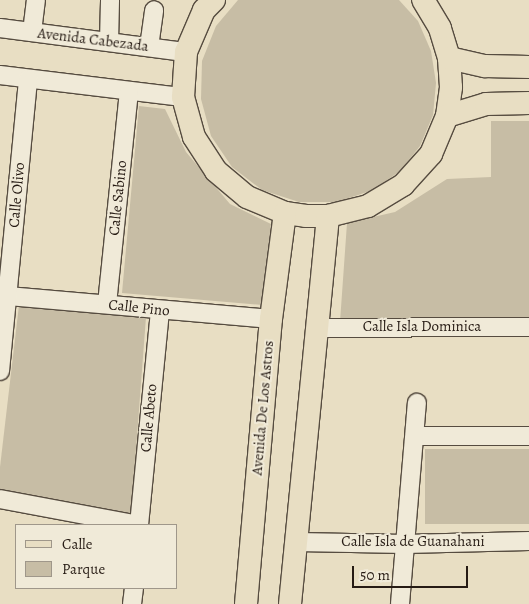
<!DOCTYPE html>
<html>
<head>
<meta charset="utf-8">
<style>
  body { margin:0 }
  #map { position:relative; width:529px; height:604px; overflow:hidden; background:#e8dec3; font-family:Alegreya,serif }
  div>[style] { position:absolute }
  [style*='--x'] { left:calc(var(--x)*1px); top:calc(var(--y)*1px); width:calc(var(--w)*1px); rotate:calc(var(--a)*1deg) }
  .green>* { inset:0; background:#c7bda5; transform-origin:0 0 }
  .roads { filter:drop-shadow(1px 0 #564c40) drop-shadow(-1px 0 #564c40) drop-shadow(0 1px #564c40) drop-shadow(0 -1px #564c40) }
  .minor>* { height:18px; margin:-9px; padding:0 9px; transform-origin:9px; border-radius:9px; background:#f0ead8 }
  .major>* { height:22px; margin:-11px; padding:0 11px; transform-origin:11px; border-radius:11px; background:#e8dec3 }
  span { translate:-50% -50%; white-space:nowrap; text-align:center; line-height:1.15; -webkit-text-stroke:4px #f0ead8; paint-order:stroke }
  .street-label { font-size:15px; color:#261b14 }
  .legend { position:absolute; left:15px; top:524px; width:162px; height:65px; box-sizing:border-box; background:#f0ead8; border:1px solid #9f978a; margin:0; padding:6px 9px; list-style:none; font-size:15px; color:#261b14 }
  .legend li { display:flex; align-items:center; gap:10px; height:25px }
  .legend b { width:25px; border:1px solid #9f978a }
  .scale { position:absolute; left:352px; top:566px; width:116px; height:22px; box-sizing:border-box; border:2px solid #261b14; border-top:0; padding-left:6px; font-size:15px; line-height:18px; white-space:nowrap; color:#261b14; -webkit-text-stroke:4px #f0ead8; paint-order:stroke }
</style>
</head>
<body>
<div id="map">
  <div class="green">
    <div style="clip-path:polygon(238px 0,399px 0,418px 21px,431px 51px,436px 83px,433px 115px,420px 146px,400px 171px,373px 190px,337px 202px,299px 202px,262px 190px,232px 167px,211px 136px,201px 99px,202px 61px,216px 26px)"></div>
    <div style="clip-path:polygon(139px 106px,165px 109px,186px 152px,230px 204px,271px 224px,263px 305px,122px 293px)"></div>
    <div style="clip-path:polygon(491px 121px,529px 121px,529px 319px,340px 322px,347px 223px,395px 212px,447px 179px,491px 177px)"></div>
    <div style="clip-path:polygon(19px 305px,146px 317px,131px 516px,0 494px,0 467px)"></div>
    <div style="left:529px;top:449px;width:75px;height:104px;rotate:90deg"></div>
  </div>
  <div class="roads">
    <div class="minor">
      <div style="--x:0;--y:28;--w:188;--a:7.4"></div>
      <div style="--x:32;--y:32;--w:32;--a:-83"></div>
      <div style="--x:109;--y:42;--w:42;--a:-88.6"></div>
      <div style="--x:149;--y:47;--w:37;--a:-82"></div>
      <div style="--x:0;--y:75;--w:184;--a:6.9"></div>
      <div style="--x:8;--y:296;--w:264;--a:5"></div>
      <div style="--x:107;--y:304;--w:214;--a:-84.1"></div>
      <div style="--x:316;--y:328;--w:213;--a:-0.3"></div>
      <div style="--x:0;--y:371;--w:293;--a:-84.5"></div>
      <div style="--x:415;--y:436;--w:114;--a:0"></div>
      <div style="--x:0;--y:499;--w:141;--a:10.6"></div>
      <div style="--x:139;--y:525;--w:216;--a:-84.4"></div>
      <div style="--x:297;--y:542;--w:108;--a:1.1"></div>
      <div style="--x:405;--y:544;--w:124;--a:-1.4"></div>
      <div style="--x:132;--y:604;--w:16;--a:-83"></div>
      <div style="--x:400;--y:604;--w:202;--a:-85.2"></div>
    </div>
    <div class="major">
      <div style="--x:214;--y:0;--w:14;--a:135"></div>
      <div style="--x:204;--y:10;--w:46;--a:113.2"></div>
      <div style="--x:186;--y:52;--w:45;--a:93.8"></div>
      <div style="--x:183;--y:97;--w:41;--a:74.6"></div>
      <div style="--x:194;--y:137;--w:40;--a:57.1"></div>
      <div style="--x:216;--y:171;--w:40;--a:40"></div>
      <div style="--x:247;--y:197;--w:41;--a:22.8"></div>
      <div style="--x:285;--y:213;--w:21;--a:8"></div>
      <div style="--x:306;--y:216;--w:22;--a:0"></div>
      <div style="--x:328;--y:216;--w:41;--a:-14"></div>
      <div style="--x:368;--y:206;--w:41;--a:-31"></div>
      <div style="--x:403;--y:185;--w:42;--a:-47.9"></div>
      <div style="--x:431;--y:154;--w:41;--a:-67.2"></div>
      <div style="--x:447;--y:116;--w:29;--a:-82"></div>
      <div style="--x:451;--y:87;--w:29;--a:-94"></div>
      <div style="--x:449;--y:58;--w:31;--a:-107"></div>
      <div style="--x:440;--y:28;--w:33;--a:-121"></div>
      <div style="--x:449;--y:58;--w:37;--a:13"></div>
      <div style="--x:485;--y:66;--w:44;--a:1.3"></div>
      <div style="--x:447;--y:116;--w:41;--a:-17.1"></div>
      <div style="--x:486;--y:104;--w:43;--a:-1.3"></div>
      <div style="--x:246;--y:604;--w:286;--a:-85"></div>
      <div style="--x:271;--y:319;--w:107;--a:-82.5"></div>
      <div style="--x:290;--y:604;--w:390;--a:-84.4"></div>
    </div>
  </div>
  <div class="street-label">
    <span style="left:93px;top:40px;rotate:7deg">Avenida Cabezada</span>
    <span style="left:17px;top:195px;rotate:-85deg">Calle Olivo</span>
    <span style="left:118px;top:198px;rotate:-84deg">Calle Sabino</span>
    <span style="left:139px;top:308px;rotate:6deg">Calle Pino</span>
    <span style="left:422px;top:327px">Calle Isla Dominica</span>
    <span style="left:263px;top:408px;rotate:-85deg">Avenida De Los Astros</span>
    <span style="left:149px;top:418px;rotate:-85deg">Calle Abeto</span>
    <span style="left:413px;top:542px">Calle Isla de Guanahani</span>
  </div>
  <ul class="legend">
  <li><b style="height:6px;background:#e8dec3"></b>Calle</li>
  <li><b style="height:14px;background:#c7bda5"></b>Parque</li>
  </ul>
  <div class="scale">50 m</div>
</div>
</body>
</html>
